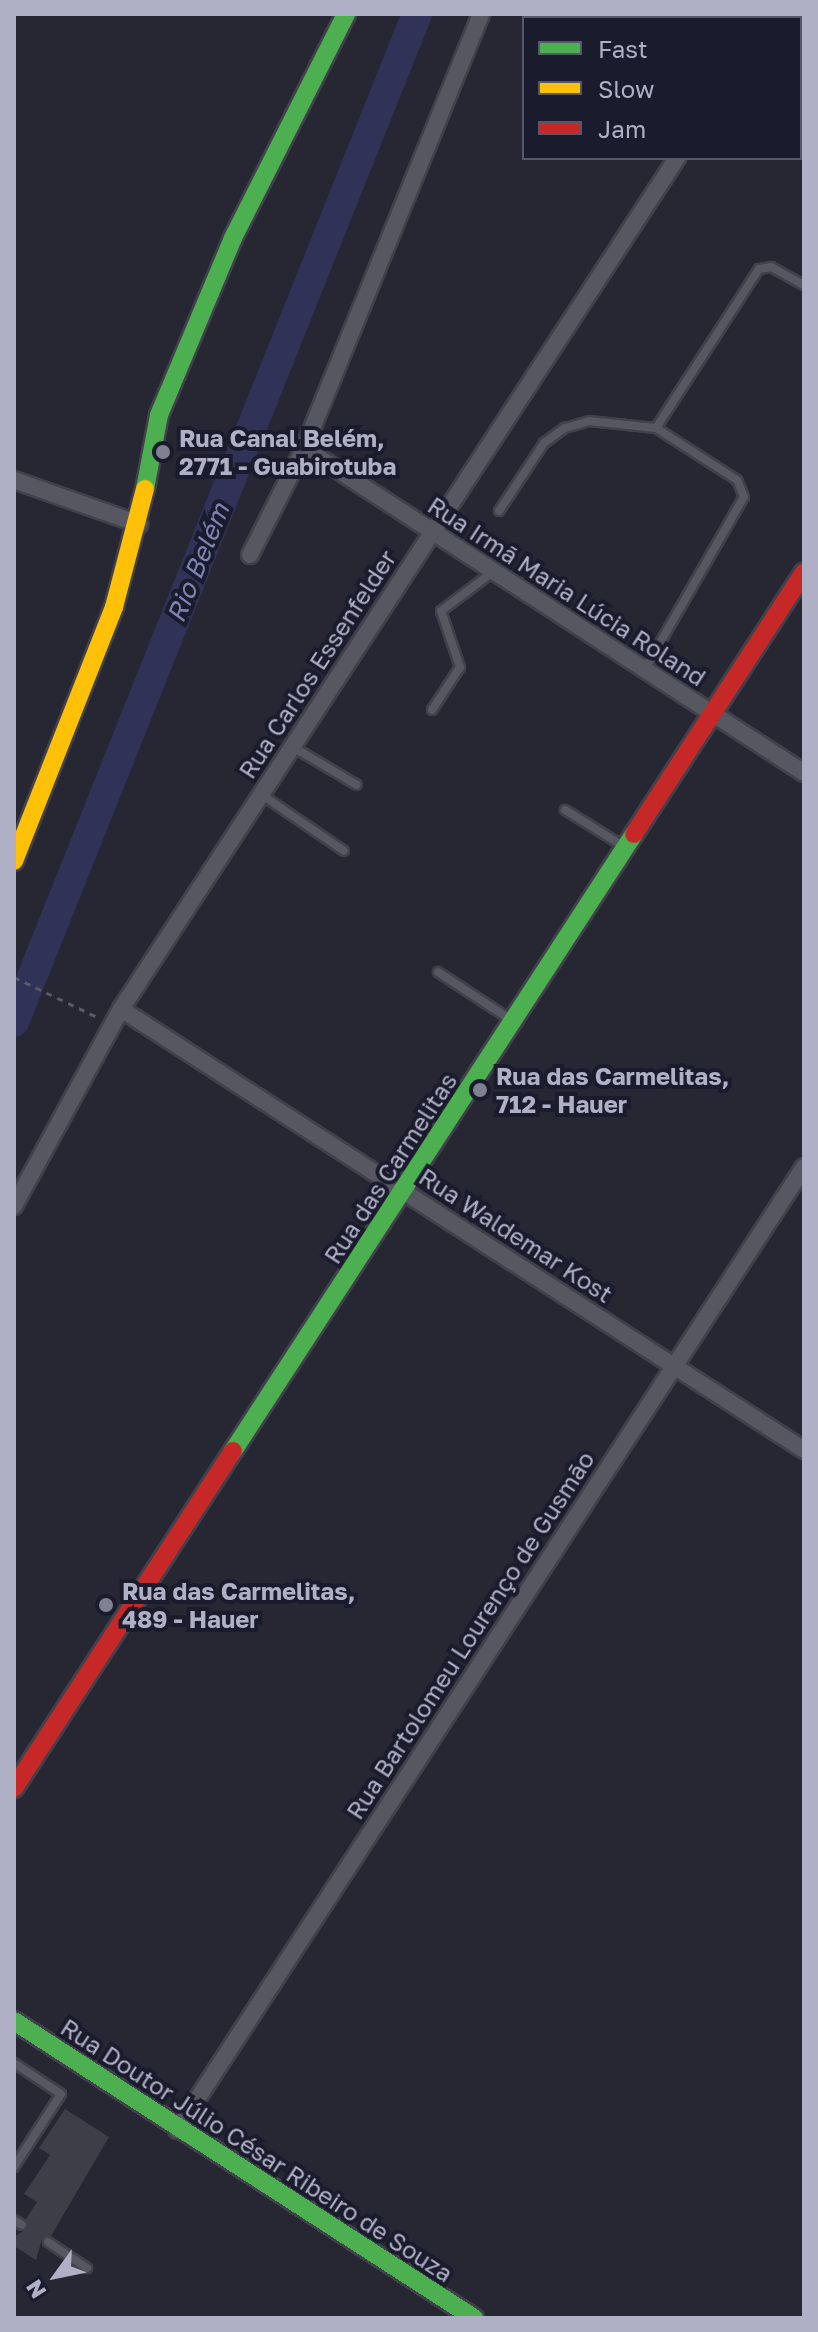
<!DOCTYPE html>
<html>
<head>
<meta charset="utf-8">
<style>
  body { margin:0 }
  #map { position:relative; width:818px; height:2332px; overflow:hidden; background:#262733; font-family:"Golos Text",sans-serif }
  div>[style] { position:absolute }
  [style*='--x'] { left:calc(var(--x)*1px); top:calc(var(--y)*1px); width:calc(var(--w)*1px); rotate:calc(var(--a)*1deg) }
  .river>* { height:30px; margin:-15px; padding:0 15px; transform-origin:15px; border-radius:15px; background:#303357 }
  .building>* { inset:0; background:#3e3e49 }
  .path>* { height:3px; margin-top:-1.5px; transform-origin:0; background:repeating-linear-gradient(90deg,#595a64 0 6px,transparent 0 12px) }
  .roads { filter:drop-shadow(2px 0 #40414a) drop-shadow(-2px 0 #40414a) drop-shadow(0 2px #40414a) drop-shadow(0 -2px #40414a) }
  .lane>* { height:8px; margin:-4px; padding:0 4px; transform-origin:4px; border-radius:4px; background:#565761 }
  .street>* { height:16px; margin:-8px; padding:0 8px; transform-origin:8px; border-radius:8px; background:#565761 }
  .fast>* { height:18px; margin:-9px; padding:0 9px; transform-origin:9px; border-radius:9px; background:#4caf50 }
  .slow>* { height:18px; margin:-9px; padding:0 9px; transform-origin:9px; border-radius:9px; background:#ffc107 }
  .jam>* { height:18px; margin:-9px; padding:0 9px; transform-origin:9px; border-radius:9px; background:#c62828 }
  .dots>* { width:22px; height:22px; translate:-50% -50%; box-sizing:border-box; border:4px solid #1a1b2d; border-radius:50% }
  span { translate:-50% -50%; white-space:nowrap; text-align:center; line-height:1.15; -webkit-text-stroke:8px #1a1b2d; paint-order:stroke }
  .poi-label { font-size:24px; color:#afb0c5; font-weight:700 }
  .left { translate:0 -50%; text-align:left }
  .street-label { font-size:24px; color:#afb0c5 }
  .water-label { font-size:26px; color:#7f83b2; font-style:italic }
  .frame { position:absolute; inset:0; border:16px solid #afb0c5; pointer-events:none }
  .legend { position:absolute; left:522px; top:16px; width:280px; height:144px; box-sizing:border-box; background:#1a1b2d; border:2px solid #56576a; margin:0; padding:10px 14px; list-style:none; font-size:24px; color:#afb0c5 }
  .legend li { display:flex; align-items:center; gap:16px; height:40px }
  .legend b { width:40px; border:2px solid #56576a }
  .north { position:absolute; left:16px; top:2236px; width:80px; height:80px; -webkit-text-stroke:6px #1a1b2d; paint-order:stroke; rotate:237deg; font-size:22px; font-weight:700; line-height:32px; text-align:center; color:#afb0c5 }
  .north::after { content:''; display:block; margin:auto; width:28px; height:36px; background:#afb0c5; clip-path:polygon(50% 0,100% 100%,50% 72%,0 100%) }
</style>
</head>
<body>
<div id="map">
  <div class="river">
    <div style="--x:687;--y:14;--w:7;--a:34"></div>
    <div style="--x:800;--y:87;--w:4;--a:27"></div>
    <div style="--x:14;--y:1022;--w:1086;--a:-68.21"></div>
  </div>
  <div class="building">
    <div style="clip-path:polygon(65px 2109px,109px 2137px,51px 2236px,42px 2239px,36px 2260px,14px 2246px,14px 2237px,28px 2228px,26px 2219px,37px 2202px,24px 2194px,50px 2155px,39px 2148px)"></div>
  </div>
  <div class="path">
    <div style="--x:14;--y:977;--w:92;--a:25.7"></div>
  </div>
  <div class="roads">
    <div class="lane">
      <div style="--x:499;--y:511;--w:82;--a:-56.5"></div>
      <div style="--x:544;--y:443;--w:26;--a:-36"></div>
      <div style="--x:565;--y:428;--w:25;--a:-16"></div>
      <div style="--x:589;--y:421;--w:67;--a:6"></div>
      <div style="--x:645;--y:669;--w:198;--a:-60.1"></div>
      <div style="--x:744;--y:497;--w:18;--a:-112"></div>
      <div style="--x:737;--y:480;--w:96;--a:-147.3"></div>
      <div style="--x:656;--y:428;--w:189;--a:-57.1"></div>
      <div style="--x:759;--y:269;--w:12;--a:-9"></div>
      <div style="--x:771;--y:267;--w:38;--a:29"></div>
      <div style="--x:432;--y:710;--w:51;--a:-56.9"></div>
      <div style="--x:460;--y:667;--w:59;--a:-108.7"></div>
      <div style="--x:441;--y:611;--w:66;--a:-37"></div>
      <div style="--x:293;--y:747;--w:74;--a:30.7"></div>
      <div style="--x:262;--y:795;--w:99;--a:34.3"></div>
      <div style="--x:565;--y:810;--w:70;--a:31.7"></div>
      <div style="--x:438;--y:972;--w:87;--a:33.3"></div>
      <div style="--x:14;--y:2063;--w:56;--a:33.4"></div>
      <div style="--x:61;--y:2094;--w:87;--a:122.8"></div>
      <div style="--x:14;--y:2220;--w:9;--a:32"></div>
      <div style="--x:48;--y:2242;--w:47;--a:33.7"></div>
    </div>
    <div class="street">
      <div style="--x:642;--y:14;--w:7;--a:34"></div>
      <div style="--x:725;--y:14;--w:7;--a:34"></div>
      <div style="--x:768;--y:18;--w:5;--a:-53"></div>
      <div style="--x:800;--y:63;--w:5;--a:37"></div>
      <div style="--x:800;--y:117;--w:4;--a:27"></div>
      <div style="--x:304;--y:448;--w:596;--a:33.02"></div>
      <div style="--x:14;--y:480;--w:133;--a:19.4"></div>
      <div style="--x:250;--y:555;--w:120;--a:-63.2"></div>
      <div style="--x:304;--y:448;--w:469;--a:-67.8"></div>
      <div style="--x:121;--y:1009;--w:813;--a:32.85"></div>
      <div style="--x:14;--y:1206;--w:224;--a:-61.5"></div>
      <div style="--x:121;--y:1009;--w:1017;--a:-56.84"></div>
      <div style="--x:177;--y:2130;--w:1149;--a:-56.93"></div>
    </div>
    <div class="fast">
      <div style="--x:145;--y:489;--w:75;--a:-79.3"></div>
      <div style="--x:159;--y:415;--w:192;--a:-67.3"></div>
      <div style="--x:233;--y:238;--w:251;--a:-63.2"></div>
      <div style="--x:233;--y:1451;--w:736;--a:-56.98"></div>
      <div style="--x:14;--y:2021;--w:548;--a:32.85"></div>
    </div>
    <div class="slow">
      <div style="--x:14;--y:861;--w:273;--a:-68.5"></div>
      <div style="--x:114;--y:607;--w:122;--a:-75.3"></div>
    </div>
    <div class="jam">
      <div style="--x:634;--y:834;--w:312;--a:-57"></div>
      <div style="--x:14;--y:1788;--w:402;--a:-57"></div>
    </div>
  </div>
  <div class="dots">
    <div style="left:163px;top:452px;background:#7f8092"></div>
    <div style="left:480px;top:1090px;background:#7f8092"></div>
    <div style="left:106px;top:1605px;background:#7f8092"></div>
  </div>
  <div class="poi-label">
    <span class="left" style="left:179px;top:452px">Rua Canal Belém,<br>2771 - Guabirotuba</span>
    <span class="left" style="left:496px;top:1090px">Rua das Carmelitas,<br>712 - Hauer</span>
    <span class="left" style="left:122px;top:1605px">Rua das Carmelitas,<br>489 - Hauer</span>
  </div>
  <div class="street-label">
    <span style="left:567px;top:591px;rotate:33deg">Rua Irmã Maria Lúcia Roland</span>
    <span style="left:317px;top:664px;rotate:-57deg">Rua Carlos Essenfelder</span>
    <span style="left:390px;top:1168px;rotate:-57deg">Rua das Carmelitas</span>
    <span style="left:516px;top:1235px;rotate:33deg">Rua Waldemar Kost</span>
    <span style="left:470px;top:1635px;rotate:-57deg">Rua Bartolomeu Lourenço de Gusmão</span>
    <span style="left:257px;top:2150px;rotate:33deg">Rua Doutor Júlio César Ribeiro de Souza</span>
  </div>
  <div class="water-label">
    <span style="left:198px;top:563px;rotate:-68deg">Rio Belém</span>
  </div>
  <div class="frame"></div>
  <ul class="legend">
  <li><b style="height:10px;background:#4caf50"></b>Fast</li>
  <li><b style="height:10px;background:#ffc107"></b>Slow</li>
  <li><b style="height:10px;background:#c62828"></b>Jam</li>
  </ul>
  <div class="north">N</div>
</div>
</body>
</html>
